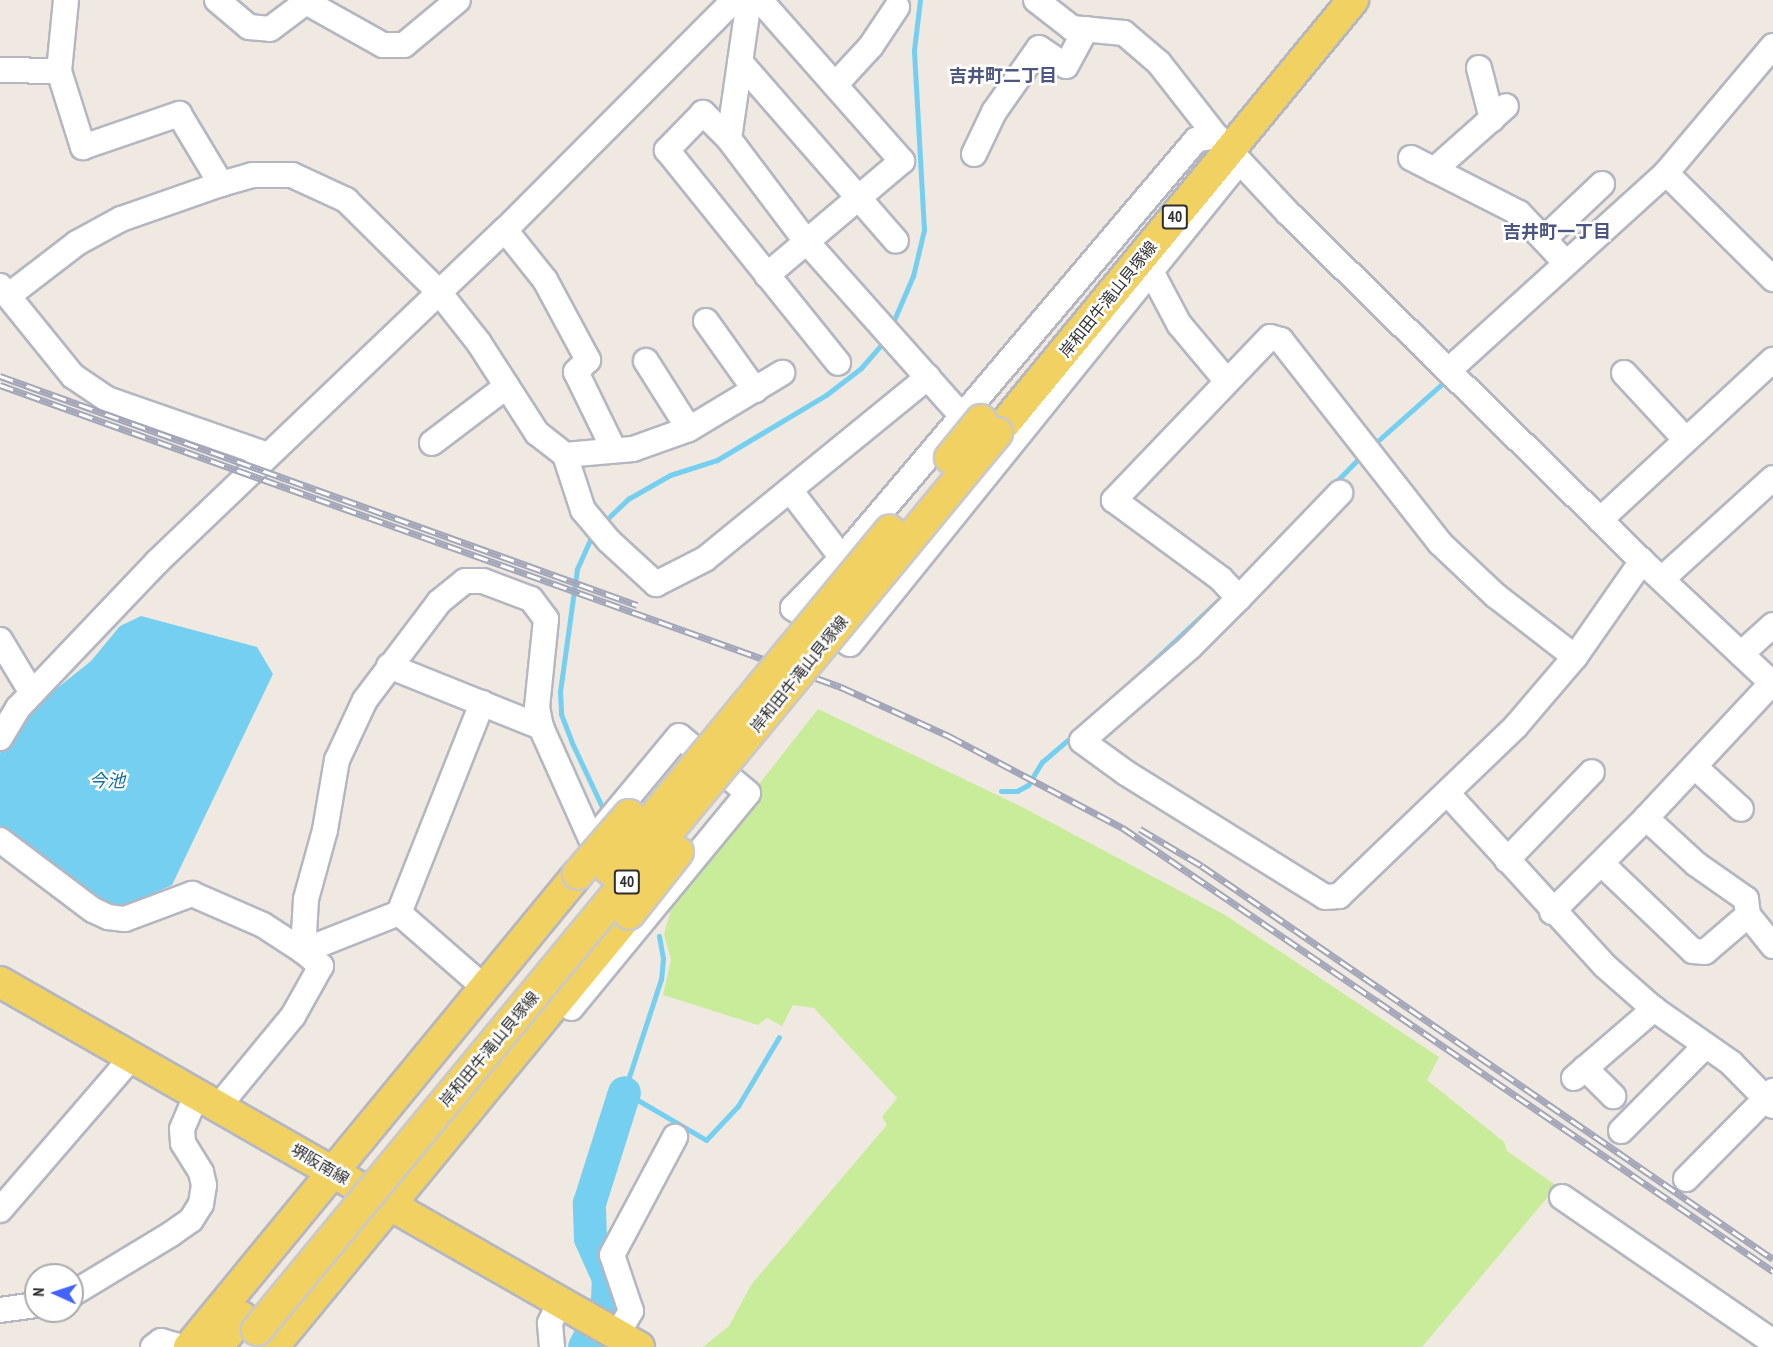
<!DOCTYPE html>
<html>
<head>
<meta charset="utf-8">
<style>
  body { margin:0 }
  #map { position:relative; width:1773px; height:1347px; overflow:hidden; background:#efe9e1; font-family:"PT Sans Narrow","Noto Sans JP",sans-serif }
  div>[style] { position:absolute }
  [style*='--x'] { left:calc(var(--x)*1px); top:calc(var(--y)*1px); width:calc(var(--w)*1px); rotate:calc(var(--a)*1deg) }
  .pitch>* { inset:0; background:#c9ec9a }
  .water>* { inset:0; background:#75cff0 }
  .stream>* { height:5px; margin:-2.5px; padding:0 2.5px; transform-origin:2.5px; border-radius:2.5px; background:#75cff0 }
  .river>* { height:33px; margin:-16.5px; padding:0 16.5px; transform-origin:16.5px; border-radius:16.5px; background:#75cff0 }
  .roads { filter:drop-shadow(2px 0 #b4b7c1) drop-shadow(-2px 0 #b4b7c1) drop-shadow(0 2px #b4b7c1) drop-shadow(0 -2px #b4b7c1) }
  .minor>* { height:24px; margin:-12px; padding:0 12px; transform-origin:12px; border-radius:12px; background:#fff }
  .major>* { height:30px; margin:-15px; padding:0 15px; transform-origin:15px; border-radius:15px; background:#f2d163 }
  .rail>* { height:7px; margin-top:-3.5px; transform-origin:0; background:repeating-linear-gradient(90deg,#fff 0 14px,#a3a6b8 0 28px); box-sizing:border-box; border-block:2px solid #a3a6b8 }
  .bridges { filter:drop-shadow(2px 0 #c9c9c9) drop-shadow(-2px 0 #c9c9c9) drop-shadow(0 2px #c9c9c9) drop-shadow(0 -2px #c9c9c9) }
  .major-bridge>* { height:30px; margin:-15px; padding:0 15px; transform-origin:15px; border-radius:15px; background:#f2d163 }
  span { translate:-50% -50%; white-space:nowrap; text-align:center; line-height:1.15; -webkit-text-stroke:5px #fff; paint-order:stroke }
  .shield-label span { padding:2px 4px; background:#fff; border:2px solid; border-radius:4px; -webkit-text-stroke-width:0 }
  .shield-label { font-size:15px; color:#2e2e2e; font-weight:700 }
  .street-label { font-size:16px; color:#2e2e2e }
  .neighbourhood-label { font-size:18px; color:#4d5680; font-weight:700 }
  .water-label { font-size:18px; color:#0d6fa3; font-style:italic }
  .north { position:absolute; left:24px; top:1263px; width:60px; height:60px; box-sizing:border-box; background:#fff; border:2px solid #ababab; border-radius:50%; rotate:273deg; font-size:16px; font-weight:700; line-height:24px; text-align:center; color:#2e2e2e }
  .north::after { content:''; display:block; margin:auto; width:21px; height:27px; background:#4264fb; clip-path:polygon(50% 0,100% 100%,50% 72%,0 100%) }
</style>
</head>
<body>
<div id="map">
  <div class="pitch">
    <div style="clip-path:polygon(818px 709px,1022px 807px,1225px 915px,1439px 1057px,1427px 1080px,1504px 1142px,1507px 1151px,1557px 1186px,1422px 1347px,703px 1347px,729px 1326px,751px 1285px,887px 1125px,882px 1117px,897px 1098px,814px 1008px,793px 1005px,782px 1026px,767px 1018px,758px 1025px,663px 995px,671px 960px,664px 934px,677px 889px)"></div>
  </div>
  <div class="water">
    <div style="clip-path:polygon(141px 616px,257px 647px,273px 674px,172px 885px,116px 910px,103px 906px,0 827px,0 753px,25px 714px,91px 661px,120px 626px)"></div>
  </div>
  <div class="stream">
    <div style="--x:891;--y:327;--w:56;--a:-66.7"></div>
    <div style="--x:913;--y:276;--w:47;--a:-76.6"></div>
    <div style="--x:924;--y:230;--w:180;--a:-93.2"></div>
    <div style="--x:914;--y:50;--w:50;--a:-83.2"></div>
    <div style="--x:1372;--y:446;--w:95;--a:-41.6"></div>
    <div style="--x:603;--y:523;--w:35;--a:-44"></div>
    <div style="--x:628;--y:499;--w:48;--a:-29.7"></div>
    <div style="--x:670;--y:475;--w:49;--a:-17.7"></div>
    <div style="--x:717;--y:460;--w:127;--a:-30.8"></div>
    <div style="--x:826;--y:395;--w:44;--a:-37.6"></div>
    <div style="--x:861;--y:368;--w:38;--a:-49"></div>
    <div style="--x:594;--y:531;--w:42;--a:114.1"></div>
    <div style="--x:577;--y:569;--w:124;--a:97.9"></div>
    <div style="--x:560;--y:692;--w:22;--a:87"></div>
    <div style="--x:561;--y:714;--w:33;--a:69"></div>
    <div style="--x:573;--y:745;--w:71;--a:64.9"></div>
    <div style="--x:1235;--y:584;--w:182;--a:-45.4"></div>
    <div style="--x:1119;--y:693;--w:146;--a:-43.1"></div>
    <div style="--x:1001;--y:791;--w:16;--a:0"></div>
    <div style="--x:1017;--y:791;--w:13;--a:-29"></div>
    <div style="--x:1028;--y:785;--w:27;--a:-59"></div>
    <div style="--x:1042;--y:762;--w:46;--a:-40.6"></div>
    <div style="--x:659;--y:936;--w:22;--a:80"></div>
    <div style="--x:663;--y:958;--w:21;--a:95"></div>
    <div style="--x:661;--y:979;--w:119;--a:108.1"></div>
    <div style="--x:624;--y:1092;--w:95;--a:30.3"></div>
    <div style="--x:706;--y:1140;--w:47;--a:-46.7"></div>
    <div style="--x:738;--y:1106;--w:80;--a:-59.3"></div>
  </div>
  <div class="river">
    <div style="--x:584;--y:1347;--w:51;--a:-63.4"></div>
    <div style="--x:607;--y:1301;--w:23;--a:-88"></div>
    <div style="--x:608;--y:1278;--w:44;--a:-114.2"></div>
    <div style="--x:590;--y:1238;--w:35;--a:-92"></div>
    <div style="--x:589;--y:1203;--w:116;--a:-72.5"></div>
  </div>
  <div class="roads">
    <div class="minor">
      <div style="--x:66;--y:0;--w:71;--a:95.6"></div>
      <div style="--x:59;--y:71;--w:80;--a:72.5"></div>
      <div style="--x:83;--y:147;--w:102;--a:-19"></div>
      <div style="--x:179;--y:114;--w:82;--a:59"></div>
      <div style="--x:221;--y:184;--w:32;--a:-16"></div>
      <div style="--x:252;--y:175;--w:40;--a:0"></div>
      <div style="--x:292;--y:175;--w:60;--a:24.8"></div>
      <div style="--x:346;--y:200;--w:129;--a:44.7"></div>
      <div style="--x:438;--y:291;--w:66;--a:51.7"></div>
      <div style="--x:479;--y:343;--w:107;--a:57.2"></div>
      <div style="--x:537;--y:433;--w:36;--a:38"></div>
      <div style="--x:565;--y:455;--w:68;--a:-5"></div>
      <div style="--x:633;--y:449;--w:59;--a:-19.7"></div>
      <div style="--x:689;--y:429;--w:109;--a:-31.1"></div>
      <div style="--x:217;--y:0;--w:42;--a:40.2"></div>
      <div style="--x:249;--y:27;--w:21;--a:5"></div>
      <div style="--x:270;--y:29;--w:45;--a:-36.9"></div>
      <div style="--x:306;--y:2;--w:88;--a:29.2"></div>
      <div style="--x:383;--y:45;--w:21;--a:0"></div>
      <div style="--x:404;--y:45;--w:70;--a:-39.8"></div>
      <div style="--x:749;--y:0;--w:140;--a:98.2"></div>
      <div style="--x:729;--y:139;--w:128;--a:53"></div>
      <div style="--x:806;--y:241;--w:234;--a:48.3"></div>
      <div style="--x:760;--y:0;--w:215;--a:48.6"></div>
      <div style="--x:902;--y:161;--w:177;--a:139.8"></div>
      <div style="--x:1036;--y:0;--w:46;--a:37.9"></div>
      <div style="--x:1072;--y:28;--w:52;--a:5.5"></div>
      <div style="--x:1124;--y:33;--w:46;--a:40.6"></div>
      <div style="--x:1159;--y:63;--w:93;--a:52"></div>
      <div style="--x:1216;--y:136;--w:107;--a:46.9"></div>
      <div style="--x:1289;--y:214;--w:495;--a:44.5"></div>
      <div style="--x:1642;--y:561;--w:180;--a:43.2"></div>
      <div style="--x:1773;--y:46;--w:166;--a:130.1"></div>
      <div style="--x:1666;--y:173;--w:151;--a:44.7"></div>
      <div style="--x:740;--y:62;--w:237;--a:48.9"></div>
      <div style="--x:1479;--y:68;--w:53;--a:75.7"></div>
      <div style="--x:0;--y:70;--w:59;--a:1"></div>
      <div style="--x:835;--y:85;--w:53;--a:-47.3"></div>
      <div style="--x:871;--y:46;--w:47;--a:-56.3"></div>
      <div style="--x:1216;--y:136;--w:20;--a:169"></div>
      <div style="--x:1196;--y:140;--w:548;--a:130.26"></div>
      <div style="--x:842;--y:558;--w:70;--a:134.4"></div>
      <div style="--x:793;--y:608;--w:67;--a:32.3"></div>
      <div style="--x:850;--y:644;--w:607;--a:-51.09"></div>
      <div style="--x:1231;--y:172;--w:22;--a:-90"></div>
      <div style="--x:729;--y:139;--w:37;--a:-135"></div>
      <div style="--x:703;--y:113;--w:52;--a:134.2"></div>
      <div style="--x:667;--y:150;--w:273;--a:51.2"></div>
      <div style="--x:974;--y:154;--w:47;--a:-64.5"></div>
      <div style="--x:994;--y:112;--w:78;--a:-54.9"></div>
      <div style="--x:1039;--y:48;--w:32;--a:34"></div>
      <div style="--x:1066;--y:66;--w:42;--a:-61.6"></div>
      <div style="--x:1411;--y:158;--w:121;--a:27"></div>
      <div style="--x:1519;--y:213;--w:69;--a:46.8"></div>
      <div style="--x:1434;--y:170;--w:96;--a:-41.6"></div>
      <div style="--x:505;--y:230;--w:64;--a:51.3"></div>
      <div style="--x:545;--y:280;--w:91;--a:61.7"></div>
      <div style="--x:588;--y:360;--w:17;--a:135"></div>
      <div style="--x:576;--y:372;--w:87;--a:64"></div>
      <div style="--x:1544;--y:239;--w:80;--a:-43.5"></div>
      <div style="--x:1152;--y:273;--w:58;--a:62.1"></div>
      <div style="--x:1179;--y:324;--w:73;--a:50"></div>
      <div style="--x:0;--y:286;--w:116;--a:51"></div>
      <div style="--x:73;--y:376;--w:41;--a:34.1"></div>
      <div style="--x:107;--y:399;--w:170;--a:19.2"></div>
      <div style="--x:8;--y:296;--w:87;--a:-37.5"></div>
      <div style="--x:77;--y:243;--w:50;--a:-28.6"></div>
      <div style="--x:121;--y:219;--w:106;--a:-19.3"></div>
      <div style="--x:706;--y:321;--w:85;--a:54.6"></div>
      <div style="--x:646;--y:361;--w:80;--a:57.7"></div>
      <div style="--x:1449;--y:370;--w:293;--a:-42.2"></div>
      <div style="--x:1624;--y:373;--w:91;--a:47.2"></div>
      <div style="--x:432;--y:443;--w:94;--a:-37.2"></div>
      <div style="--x:565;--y:455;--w:58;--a:71.9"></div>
      <div style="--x:583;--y:510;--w:40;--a:50"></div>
      <div style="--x:609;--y:541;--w:64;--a:42.5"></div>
      <div style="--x:656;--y:584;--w:55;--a:-27"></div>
      <div style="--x:705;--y:559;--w:288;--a:-39.2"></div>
      <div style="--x:790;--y:490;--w:86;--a:52.6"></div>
      <div style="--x:1600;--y:520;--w:236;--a:-42.8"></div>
      <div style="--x:1662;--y:579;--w:150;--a:-42.3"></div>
      <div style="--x:1239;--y:598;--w:146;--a:-46.1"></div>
      <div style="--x:0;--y:640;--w:62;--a:58.9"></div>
      <div style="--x:1741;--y:654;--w:43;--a:-42.2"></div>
      <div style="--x:1575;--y:657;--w:100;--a:-142.3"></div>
      <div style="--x:1496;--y:596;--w:77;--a:-136.6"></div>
      <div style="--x:1440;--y:543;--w:258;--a:-128.1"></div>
      <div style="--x:1281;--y:340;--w:11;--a:-165"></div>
      <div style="--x:1270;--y:337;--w:226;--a:133.7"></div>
      <div style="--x:1114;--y:500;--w:133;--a:36.4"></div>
      <div style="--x:1221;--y:579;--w:26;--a:47"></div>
      <div style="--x:1239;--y:598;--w:69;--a:135"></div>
      <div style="--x:1190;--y:647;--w:143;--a:139"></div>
      <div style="--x:1082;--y:741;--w:54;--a:36"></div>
      <div style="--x:1126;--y:773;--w:234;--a:31.9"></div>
      <div style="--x:1325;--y:897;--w:14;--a:-4"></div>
      <div style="--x:1339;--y:896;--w:245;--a:-43.8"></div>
      <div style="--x:1516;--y:726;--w:91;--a:-49.5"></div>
      <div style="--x:1575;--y:657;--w:117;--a:-55.1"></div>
      <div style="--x:389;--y:666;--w:164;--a:21.9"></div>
      <div style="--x:0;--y:738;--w:35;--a:-59"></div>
      <div style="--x:18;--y:708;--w:202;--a:-46.4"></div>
      <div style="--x:157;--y:562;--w:481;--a:-43.7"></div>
      <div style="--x:505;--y:230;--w:325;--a:-45.1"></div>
      <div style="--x:1695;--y:767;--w:62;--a:42.4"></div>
      <div style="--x:1448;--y:794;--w:233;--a:47.6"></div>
      <div style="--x:1605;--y:966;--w:65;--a:41.3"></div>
      <div style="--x:1654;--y:1009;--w:94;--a:35"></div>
      <div style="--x:1731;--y:1063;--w:60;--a:45.7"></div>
      <div style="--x:1646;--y:818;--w:68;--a:42.6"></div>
      <div style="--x:1696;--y:864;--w:61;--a:35"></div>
      <div style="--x:1746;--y:899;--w:16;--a:83"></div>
      <div style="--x:0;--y:840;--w:116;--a:37"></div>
      <div style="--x:93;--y:910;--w:17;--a:25"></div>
      <div style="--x:108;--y:917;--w:17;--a:7"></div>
      <div style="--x:125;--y:919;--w:72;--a:-20.5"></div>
      <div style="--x:192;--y:894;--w:77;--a:23.6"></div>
      <div style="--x:263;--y:925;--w:48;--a:33"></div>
      <div style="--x:303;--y:951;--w:103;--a:-21.6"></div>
      <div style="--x:399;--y:913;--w:103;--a:41.1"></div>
      <div style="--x:1507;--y:860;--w:122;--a:-46"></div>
      <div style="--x:1602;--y:864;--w:126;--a:43.7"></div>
      <div style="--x:1693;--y:951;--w:12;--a:5"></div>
      <div style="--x:1705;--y:952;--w:57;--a:-40.7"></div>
      <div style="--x:1748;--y:915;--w:40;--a:51"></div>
      <div style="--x:1552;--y:912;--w:133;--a:-45"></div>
      <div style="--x:1646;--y:818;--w:185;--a:-47"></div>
      <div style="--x:399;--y:913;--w:226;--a:-68.4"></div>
      <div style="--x:571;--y:1008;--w:278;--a:-50.5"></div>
      <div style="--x:748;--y:793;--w:89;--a:-140.4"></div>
      <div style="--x:679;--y:736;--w:116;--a:129.7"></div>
      <div style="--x:1585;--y:1068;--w:40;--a:45"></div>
      <div style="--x:1574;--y:1078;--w:106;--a:-40.8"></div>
      <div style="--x:218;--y:1107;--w:118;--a:-50.5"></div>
      <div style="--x:293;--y:1016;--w:57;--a:-60.8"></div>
      <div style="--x:321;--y:966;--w:23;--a:-140"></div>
      <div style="--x:303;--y:951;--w:52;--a:-86.7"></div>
      <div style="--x:306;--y:899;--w:72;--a:-74.6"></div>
      <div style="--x:325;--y:830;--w:71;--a:-80.3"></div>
      <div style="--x:337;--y:760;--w:66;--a:-65"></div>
      <div style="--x:365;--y:700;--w:123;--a:-52.9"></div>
      <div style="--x:439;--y:602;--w:33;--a:-39"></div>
      <div style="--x:465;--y:581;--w:18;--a:0"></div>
      <div style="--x:483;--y:581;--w:51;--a:20.6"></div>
      <div style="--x:531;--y:599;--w:25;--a:53"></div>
      <div style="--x:546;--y:619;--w:88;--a:95.8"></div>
      <div style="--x:537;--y:707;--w:20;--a:79"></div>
      <div style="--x:541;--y:727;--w:125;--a:65.9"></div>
      <div style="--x:1621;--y:1131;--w:120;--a:-45.3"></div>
      <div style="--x:1686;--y:1179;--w:124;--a:-45.3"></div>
      <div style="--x:1562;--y:1197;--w:256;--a:34.5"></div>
      <div style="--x:0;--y:1210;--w:202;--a:-49.2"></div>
      <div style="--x:72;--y:1294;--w:116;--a:-31.2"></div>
      <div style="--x:171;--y:1234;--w:24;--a:-35"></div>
      <div style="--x:191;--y:1220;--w:19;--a:-58"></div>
      <div style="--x:201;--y:1204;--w:19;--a:-81"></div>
      <div style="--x:204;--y:1185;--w:13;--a:-103"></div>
      <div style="--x:201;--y:1172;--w:34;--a:-122"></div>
      <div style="--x:183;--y:1143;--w:14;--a:-94"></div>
      <div style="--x:182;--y:1129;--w:38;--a:-67"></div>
      <div style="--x:0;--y:1310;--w:36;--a:-8"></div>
      <div style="--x:617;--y:1335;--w:28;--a:-60"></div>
      <div style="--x:631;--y:1311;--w:59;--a:-108.7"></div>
      <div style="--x:612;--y:1255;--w:134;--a:-61.9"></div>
      <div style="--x:153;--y:1347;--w:10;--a:-37"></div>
      <div style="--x:161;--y:1341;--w:22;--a:16"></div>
      <div style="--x:552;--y:1347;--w:24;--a:-95"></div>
      <div style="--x:550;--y:1323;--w:23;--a:-65"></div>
    </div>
    <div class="major">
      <div style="--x:997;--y:433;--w:561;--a:-50.57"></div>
      <div style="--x:0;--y:982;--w:736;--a:29.74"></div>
      <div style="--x:189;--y:1347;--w:612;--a:-50.57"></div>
      <div style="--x:217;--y:1347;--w:39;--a:-50"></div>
      <div style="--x:273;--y:1347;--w:561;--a:-50.57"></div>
    </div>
  </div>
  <div class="rail">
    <div style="--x:0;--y:376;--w:677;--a:19.77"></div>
    <div style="--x:0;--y:385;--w:894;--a:19.75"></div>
    <div style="--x:841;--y:687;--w:119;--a:24.4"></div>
    <div style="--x:949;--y:736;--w:197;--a:27.9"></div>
    <div style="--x:1123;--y:828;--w:787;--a:34.28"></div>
    <div style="--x:1140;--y:829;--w:72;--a:30.8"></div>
    <div style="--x:1202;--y:866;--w:693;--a:34.54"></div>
  </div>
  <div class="bridges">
    <div class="major-bridge">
      <div style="--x:950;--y:458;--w:49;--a:-50.8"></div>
      <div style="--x:610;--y:870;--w:440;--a:-50.5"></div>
      <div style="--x:578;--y:874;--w:78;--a:-49.2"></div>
      <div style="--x:629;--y:914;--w:79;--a:-51.7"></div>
      <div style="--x:257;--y:1330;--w:1163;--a:-50.48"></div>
    </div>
  </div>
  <div class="shield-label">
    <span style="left:1175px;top:217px">40</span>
    <span style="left:627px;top:882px">40</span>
  </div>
  <div class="street-label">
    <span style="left:1108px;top:299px;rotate:-51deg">岸和田牛滝山貝塚線</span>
    <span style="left:799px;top:674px;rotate:-51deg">岸和田牛滝山貝塚線</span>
    <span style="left:489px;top:1049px;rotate:-50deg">岸和田牛滝山貝塚線</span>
    <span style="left:320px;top:1164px;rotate:30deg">堺阪南線</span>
  </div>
  <div class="neighbourhood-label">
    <span style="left:1003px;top:76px">吉井町二丁目</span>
    <span style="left:1557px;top:232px">吉井町一丁目</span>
  </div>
  <div class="water-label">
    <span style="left:107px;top:781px">今池</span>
  </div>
  <div class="north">N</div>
</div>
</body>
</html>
